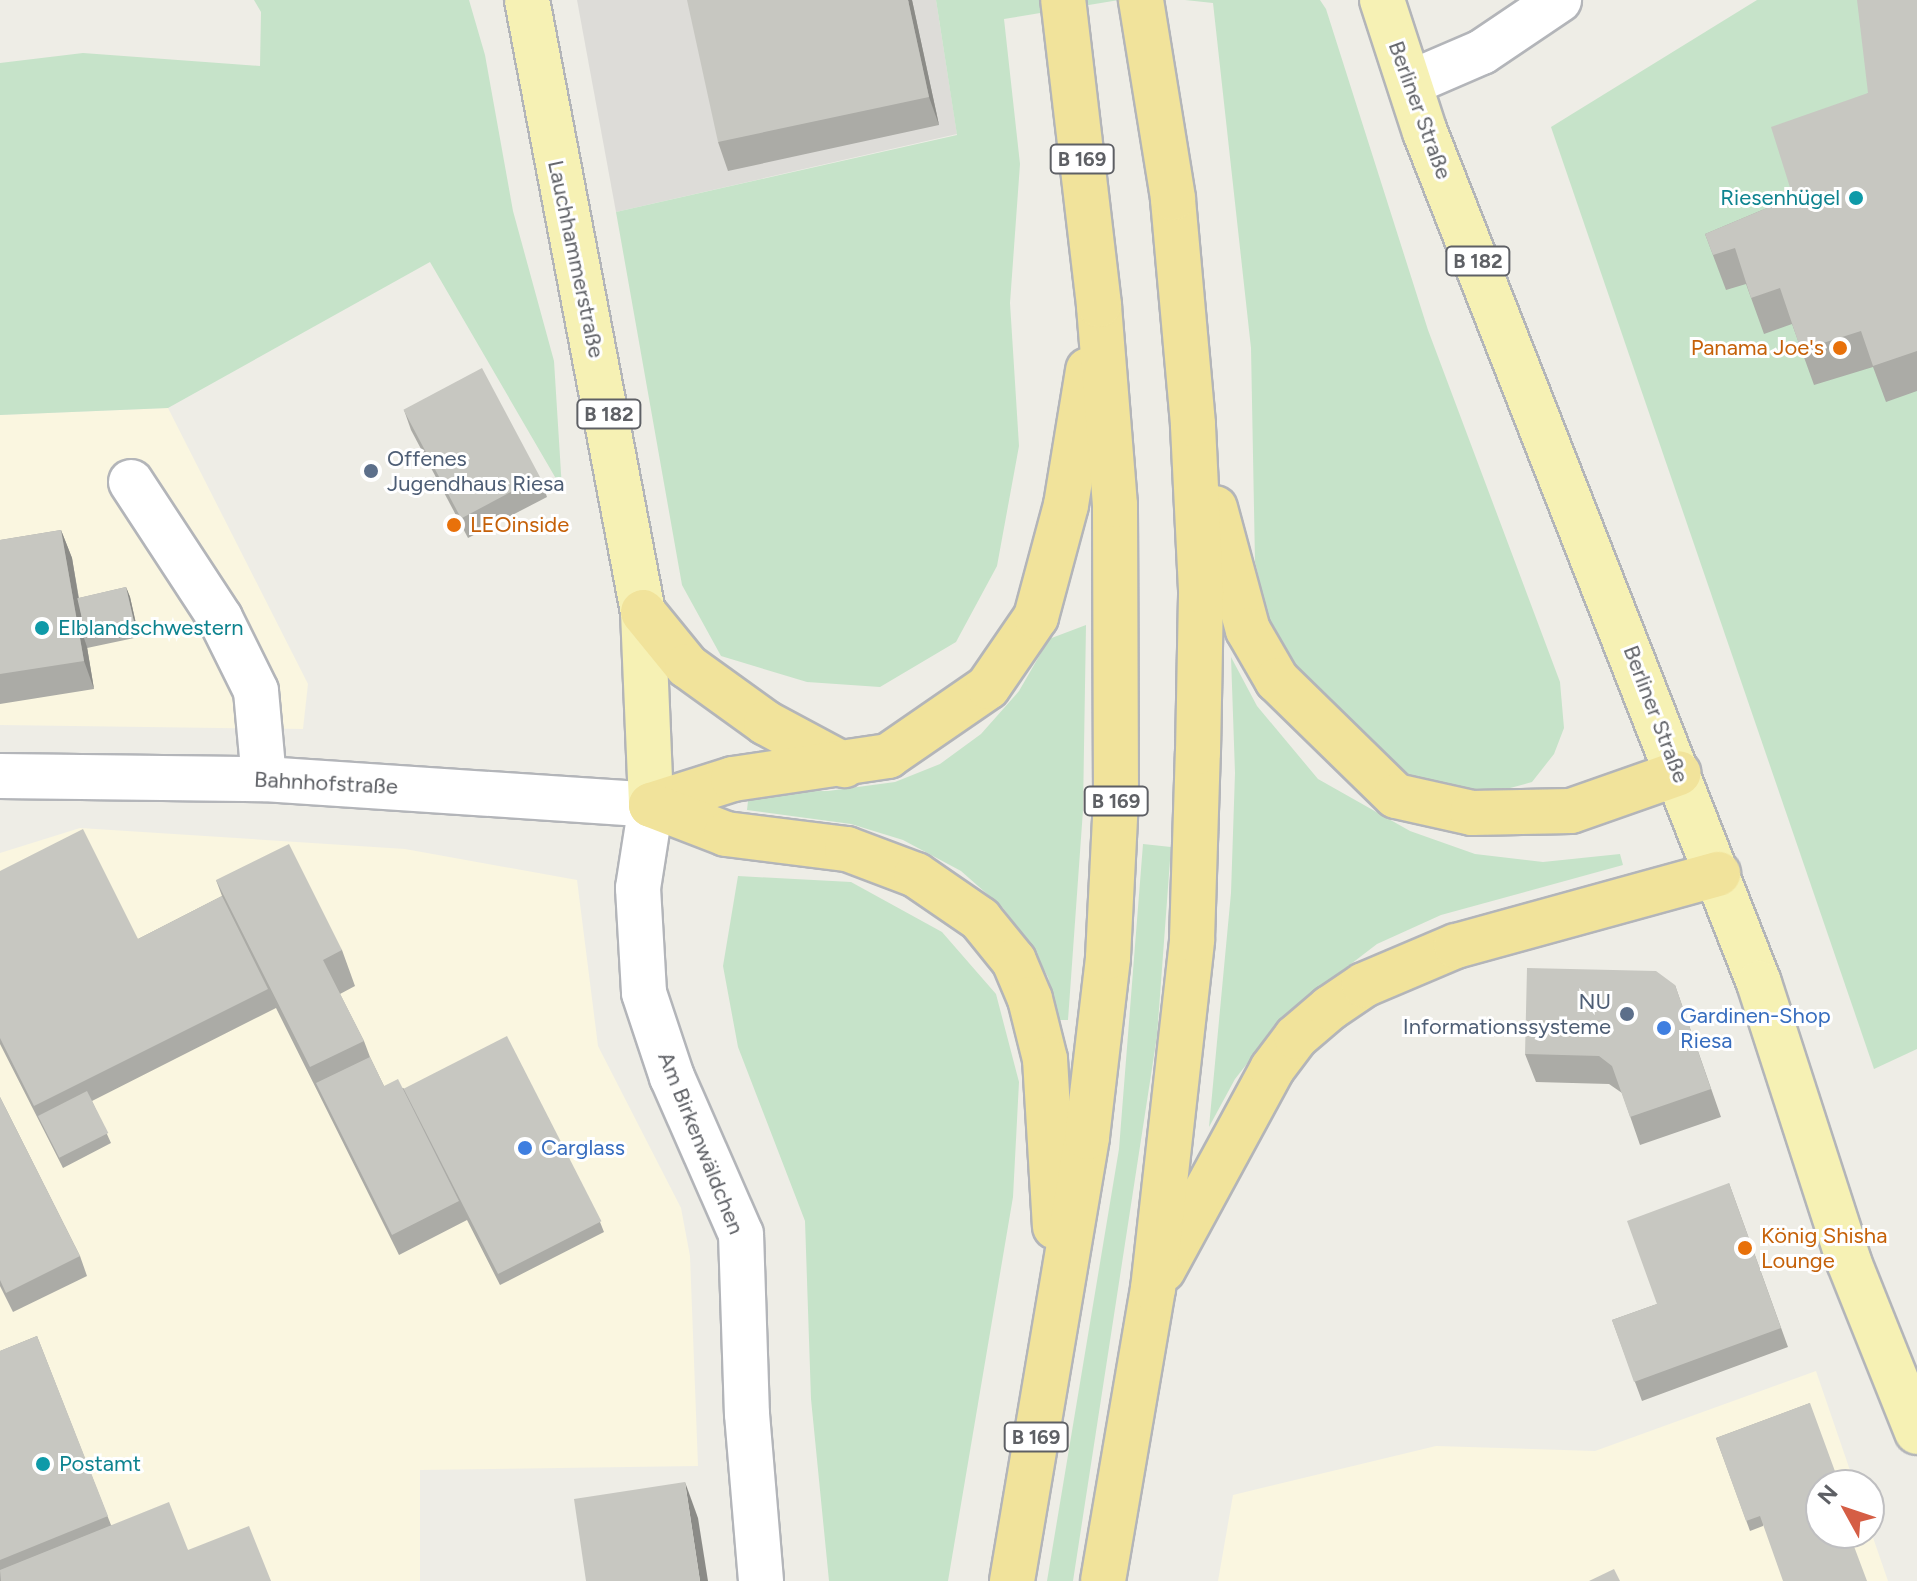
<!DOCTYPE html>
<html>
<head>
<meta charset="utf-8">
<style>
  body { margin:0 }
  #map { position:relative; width:1917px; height:1581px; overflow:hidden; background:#eeede6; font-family:Figtree,sans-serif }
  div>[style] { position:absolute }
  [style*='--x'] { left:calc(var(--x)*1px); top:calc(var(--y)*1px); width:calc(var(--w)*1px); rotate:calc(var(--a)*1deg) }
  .commercial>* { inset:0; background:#faf6e0 }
  .industrial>* { inset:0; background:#dddcd8 }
  .green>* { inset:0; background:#c6e3c9 }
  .roads { filter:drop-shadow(2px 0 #b3b5b9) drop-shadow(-2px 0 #b3b5b9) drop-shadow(0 2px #b3b5b9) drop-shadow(0 -2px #b3b5b9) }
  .minor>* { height:44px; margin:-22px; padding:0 22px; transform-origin:22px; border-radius:22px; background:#fff }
  .major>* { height:44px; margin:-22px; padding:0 22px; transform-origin:22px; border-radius:22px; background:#f6f1b4 }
  .highway>* { height:44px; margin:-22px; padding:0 22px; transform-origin:22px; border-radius:22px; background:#f1e39b }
  .wall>* { inset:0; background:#ababa6 }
  .shaded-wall>* { inset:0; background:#8b8b87 }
  .building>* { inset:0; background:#c7c7c1; transform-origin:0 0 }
  .dots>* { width:22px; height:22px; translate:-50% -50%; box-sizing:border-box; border:4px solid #fff; border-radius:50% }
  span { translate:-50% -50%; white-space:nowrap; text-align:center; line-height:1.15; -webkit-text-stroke:6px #fff; paint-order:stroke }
  .shield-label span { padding:2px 6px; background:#fff; border:2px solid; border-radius:6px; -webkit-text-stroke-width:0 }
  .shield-label { font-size:20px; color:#5e6065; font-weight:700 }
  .street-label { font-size:22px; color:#5e6065 }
  .culture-label { font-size:22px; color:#0d838f }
  .right { translate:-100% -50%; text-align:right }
  .left { translate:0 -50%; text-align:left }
  .food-label { font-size:22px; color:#c56008 }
  .service-label { font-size:22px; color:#4e5e75 }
  .shop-label { font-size:22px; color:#366cbe }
  .north { position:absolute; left:1805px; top:1469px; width:80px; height:80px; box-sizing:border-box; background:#fff; border:2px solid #bfbfc1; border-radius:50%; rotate:310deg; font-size:22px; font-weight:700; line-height:32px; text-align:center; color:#5e6065 }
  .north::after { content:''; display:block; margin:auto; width:28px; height:36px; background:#d55e45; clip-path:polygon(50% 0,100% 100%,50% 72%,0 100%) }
</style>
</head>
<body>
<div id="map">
  <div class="commercial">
    <div style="clip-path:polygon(168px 408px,308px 684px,303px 729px,0 725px,0 415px)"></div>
    <div style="clip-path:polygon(80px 828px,405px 849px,577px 880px,598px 1046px,681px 1208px,690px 1256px,698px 1466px,420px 1470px,420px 1581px,0 1581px,0 853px)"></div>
    <div style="clip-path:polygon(1816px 1371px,1855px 1485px,1821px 1485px,1821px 1533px,1869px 1533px,1869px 1526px,1888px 1581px,1218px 1581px,1233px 1495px,1436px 1446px,1595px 1451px)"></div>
  </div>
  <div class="industrial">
    <div style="clip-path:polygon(577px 0,936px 0,957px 134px,616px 212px)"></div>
  </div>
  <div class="green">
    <div style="clip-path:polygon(254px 0,469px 0,485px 55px,513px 211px,554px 361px,562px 489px,430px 262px,168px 408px,0 415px,0 63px,83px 53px,260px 66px,261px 12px)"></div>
    <div style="clip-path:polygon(936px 0,1119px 0,1004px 19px,1020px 164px,1010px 303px,1019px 446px,997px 566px,956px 642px,880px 687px,807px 682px,721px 656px,682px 585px,616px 212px,957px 135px)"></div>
    <div style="clip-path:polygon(1185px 0,1320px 0,1326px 9px,1428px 330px,1560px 682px,1564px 728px,1554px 754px,1532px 782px,1484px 795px,1432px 785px,1379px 762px,1296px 674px,1270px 624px,1255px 562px,1251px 348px,1213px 3px)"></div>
    <div style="clip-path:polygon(1757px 0,1917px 0,1917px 1049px,1874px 1069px,1551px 127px)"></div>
    <div style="clip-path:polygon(1086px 625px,1083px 810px,1068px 1020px,1059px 1020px,1048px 977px,1028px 941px,1003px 908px,961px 871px,903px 840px,851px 824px,747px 810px,749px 792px,828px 791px,895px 782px,940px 764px,981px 734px,1019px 691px,1049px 639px)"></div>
    <div style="clip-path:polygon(1231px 657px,1257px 706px,1318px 779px,1410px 831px,1475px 854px,1543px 862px,1620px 854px,1623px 865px,1441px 915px,1377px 944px,1287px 1013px,1235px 1079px,1209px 1127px,1231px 893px,1235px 773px)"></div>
    <div style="clip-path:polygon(1143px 844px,1171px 847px,1157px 1036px,1073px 1581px,1047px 1581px,1119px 1149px)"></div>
    <div style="clip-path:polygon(738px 876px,851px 882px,942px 932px,996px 994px,1019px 1082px,1013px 1197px,948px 1581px,829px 1581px,811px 1399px,805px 1221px,738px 1047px,723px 966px)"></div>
  </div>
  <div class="roads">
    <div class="minor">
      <div style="--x:1410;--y:83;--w:78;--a:-23.3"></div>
      <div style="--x:1482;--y:52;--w:93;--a:-34"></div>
      <div style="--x:131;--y:482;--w:163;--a:56.8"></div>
      <div style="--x:220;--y:618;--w:81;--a:63.7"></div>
      <div style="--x:256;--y:691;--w:88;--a:84.8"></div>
      <div style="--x:0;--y:776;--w:264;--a:0.7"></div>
      <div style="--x:264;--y:779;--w:388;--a:3.8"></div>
      <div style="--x:651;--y:805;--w:84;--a:98.9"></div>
      <div style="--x:638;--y:888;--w:105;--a:86.7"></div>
      <div style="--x:644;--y:993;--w:89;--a:71.6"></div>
      <div style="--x:672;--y:1077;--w:171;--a:66.3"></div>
      <div style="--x:741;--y:1234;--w:180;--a:88.1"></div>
      <div style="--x:747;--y:1414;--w:168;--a:85.2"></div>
    </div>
    <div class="major">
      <div style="--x:527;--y:0;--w:623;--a:79.27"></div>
      <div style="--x:643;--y:612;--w:193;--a:87.6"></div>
      <div style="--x:1382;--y:0;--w:139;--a:72"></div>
      <div style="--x:1425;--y:132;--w:914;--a:68.57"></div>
      <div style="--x:1759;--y:983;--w:293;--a:72.1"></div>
      <div style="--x:1849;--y:1262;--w:183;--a:68.2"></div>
    </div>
    <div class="highway">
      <div style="--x:1215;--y:508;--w:126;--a:74.9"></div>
      <div style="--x:1248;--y:630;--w:58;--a:59.9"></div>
      <div style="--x:1277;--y:680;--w:166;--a:44.3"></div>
      <div style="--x:1396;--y:796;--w:78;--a:12.6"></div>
      <div style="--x:1472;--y:813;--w:99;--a:-1.2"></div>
      <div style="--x:1571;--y:811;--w:114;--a:-19.4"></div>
      <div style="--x:643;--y:612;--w:70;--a:50.8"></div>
      <div style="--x:687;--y:666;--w:97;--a:35.8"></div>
      <div style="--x:766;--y:723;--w:89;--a:28.3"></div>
      <div style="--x:651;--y:805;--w:86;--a:-17.6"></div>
      <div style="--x:733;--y:779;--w:157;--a:-8.4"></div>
      <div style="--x:888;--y:756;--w:121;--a:-34.6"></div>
      <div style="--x:988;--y:687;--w:85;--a:-55.6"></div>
      <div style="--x:1036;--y:617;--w:116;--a:-75"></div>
      <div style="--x:1066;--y:505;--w:137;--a:-80.7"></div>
      <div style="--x:651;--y:805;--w:80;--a:21.1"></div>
      <div style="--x:726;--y:834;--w:122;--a:7.1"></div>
      <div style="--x:847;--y:849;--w:74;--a:20.6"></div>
      <div style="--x:916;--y:875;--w:78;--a:34.5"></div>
      <div style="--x:980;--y:919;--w:54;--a:51"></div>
      <div style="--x:1014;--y:961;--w:41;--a:67.2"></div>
      <div style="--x:1030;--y:999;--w:62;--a:76"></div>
      <div style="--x:1045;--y:1059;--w:168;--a:86.6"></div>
      <div style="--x:1163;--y:1270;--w:229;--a:-61.5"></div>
      <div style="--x:1272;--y:1069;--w:40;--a:-53"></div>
      <div style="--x:1296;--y:1037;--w:45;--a:-40.5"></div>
      <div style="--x:1330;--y:1008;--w:41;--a:-34.1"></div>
      <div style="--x:1364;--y:985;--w:100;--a:-23"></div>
      <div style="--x:1456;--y:946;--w:272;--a:-15.4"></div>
      <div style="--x:1012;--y:1581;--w:450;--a:-80.4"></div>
      <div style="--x:1087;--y:1137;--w:181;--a:-83.3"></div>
      <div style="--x:1108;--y:957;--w:160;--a:-87.1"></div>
      <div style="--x:1116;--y:797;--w:292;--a:-90.2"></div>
      <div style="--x:1115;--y:505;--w:201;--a:-94.6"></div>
      <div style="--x:1099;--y:305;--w:307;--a:-96.7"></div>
      <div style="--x:1103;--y:1581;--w:296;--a:-80.3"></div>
      <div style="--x:1153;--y:1289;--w:352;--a:-83.6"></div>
      <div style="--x:1192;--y:939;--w:187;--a:-88.2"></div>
      <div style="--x:1198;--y:752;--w:162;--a:-88.9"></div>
      <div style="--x:1201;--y:590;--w:166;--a:-92.8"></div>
      <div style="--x:1193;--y:424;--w:227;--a:-95.1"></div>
      <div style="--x:1173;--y:198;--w:201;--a:-99.2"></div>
    </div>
  </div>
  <div class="wall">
    <div style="clip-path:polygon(912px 0,939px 125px,728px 171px,718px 142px)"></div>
    <div style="clip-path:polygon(1917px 0,1917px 391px,1886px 402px,1873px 367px,1814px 385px,1792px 324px,1764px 334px,1746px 284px,1726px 290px,1705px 234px,1793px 197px,1868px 93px)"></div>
    <div style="clip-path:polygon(404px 410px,540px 477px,547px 497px,468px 538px,411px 430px)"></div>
    <div style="clip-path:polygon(61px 530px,72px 558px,79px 598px,126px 587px,130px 597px,139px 637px,87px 648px,87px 647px,94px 689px,0 704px,0 540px)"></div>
    <div style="clip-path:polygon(0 871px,138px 939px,222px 896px,216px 880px,342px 950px,355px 986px,340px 994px,364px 1041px,370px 1057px,384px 1086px,403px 1088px,600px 1222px,604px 1232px,500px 1285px,466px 1218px,467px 1220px,399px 1255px,276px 1008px,92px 1101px,111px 1143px,63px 1168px,0 1044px)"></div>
    <div style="clip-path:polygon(1675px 985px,1721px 1117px,1640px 1145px,1622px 1093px,1609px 1084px,1536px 1082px,1525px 1054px)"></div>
    <div style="clip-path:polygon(0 1097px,80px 1256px,87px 1276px,13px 1312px,0 1286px)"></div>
    <div style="clip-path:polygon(1729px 1183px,1788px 1347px,1642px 1401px,1612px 1320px,1657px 1304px)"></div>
    <div style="clip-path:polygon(37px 1336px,111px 1525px,188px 1550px,271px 1581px,0 1581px,0 1351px)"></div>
    <div style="clip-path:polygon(1810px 1403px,1763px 1526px,1750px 1531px,1716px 1438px)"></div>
  </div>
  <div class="shaded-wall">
    <div style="clip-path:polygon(908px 0,912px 0,939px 125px,929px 97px)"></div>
    <div style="clip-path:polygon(61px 530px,72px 558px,85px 638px,84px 638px,87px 647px,94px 689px,84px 661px)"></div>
    <div style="clip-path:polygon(126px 587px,130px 597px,139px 637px,135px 626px)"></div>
    <div style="clip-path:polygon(685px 1482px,698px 1518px,708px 1581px,700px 1581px)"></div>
  </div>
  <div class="building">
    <div style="clip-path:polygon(687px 0,908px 0,929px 97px,718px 142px)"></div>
    <div style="clip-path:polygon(1857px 0,1917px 0,1917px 351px,1873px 366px,1861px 331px,1801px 350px,1780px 288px,1751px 298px,1735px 248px,1713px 255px,1705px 234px,1793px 197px,1771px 127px,1868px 93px)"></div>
    <div style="left:482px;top:368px;width:123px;height:89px;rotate:62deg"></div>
    <div style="clip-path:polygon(61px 530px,84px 661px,0 674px,0 540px)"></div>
    <div style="left:126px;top:587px;width:40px;height:50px;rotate:77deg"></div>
    <div style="clip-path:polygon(83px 829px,138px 939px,222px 896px,268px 989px,34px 1106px,0 1038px,0 871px)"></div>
    <div style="clip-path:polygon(289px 844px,342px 950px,323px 960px,364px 1041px,310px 1067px,216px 880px)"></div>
    <div style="clip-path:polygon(1527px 968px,1656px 971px,1675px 985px,1711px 1089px,1630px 1117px,1612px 1066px,1599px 1056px,1525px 1054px)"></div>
    <div style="left:507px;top:1036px;width:208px;height:116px;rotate:63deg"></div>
    <div style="clip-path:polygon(370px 1057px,384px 1086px,398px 1079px,459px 1201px,392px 1235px,316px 1083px)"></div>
    <div style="left:87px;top:1091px;width:47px;height:55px;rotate:63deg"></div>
    <div style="clip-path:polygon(0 1097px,80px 1256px,6px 1293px,0 1280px)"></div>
    <div style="clip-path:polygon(1729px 1183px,1781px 1328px,1634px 1382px,1612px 1320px,1657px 1304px,1627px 1221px)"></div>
    <div style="clip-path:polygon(37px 1336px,108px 1516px,0 1560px,0 1351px)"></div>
    <div style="clip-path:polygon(1810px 1403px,1840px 1485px,1821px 1485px,1821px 1533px,1849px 1533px,1867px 1581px,1783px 1581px,1760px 1516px,1746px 1521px,1716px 1438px)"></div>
    <div style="clip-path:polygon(685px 1482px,700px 1581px,586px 1581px,574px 1499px)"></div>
    <div style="clip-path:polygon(169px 1502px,188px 1550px,249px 1526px,271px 1581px,1px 1581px,0 1570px)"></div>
    <div style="clip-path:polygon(1614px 1569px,1620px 1581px,1589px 1581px)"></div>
  </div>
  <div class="dots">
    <div style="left:1856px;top:198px;background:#0f9aa8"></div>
    <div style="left:1840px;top:348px;background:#e8710a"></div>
    <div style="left:371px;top:471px;background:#5c6f8a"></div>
    <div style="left:454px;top:525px;background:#e8710a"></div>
    <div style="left:42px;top:628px;background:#0f9aa8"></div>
    <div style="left:1627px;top:1014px;background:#5c6f8a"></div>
    <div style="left:1664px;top:1028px;background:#3f7fe0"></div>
    <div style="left:525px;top:1148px;background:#3f7fe0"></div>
    <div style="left:1745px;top:1248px;background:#e8710a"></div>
    <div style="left:43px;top:1464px;background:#0f9aa8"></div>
  </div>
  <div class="shield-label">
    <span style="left:1082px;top:159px">B 169</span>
    <span style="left:1478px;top:261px">B 182</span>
    <span style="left:609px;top:414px">B 182</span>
    <span style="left:1116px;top:801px">B 169</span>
    <span style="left:1036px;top:1437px">B 169</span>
  </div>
  <div class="street-label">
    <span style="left:1420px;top:110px;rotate:70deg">Berliner Straße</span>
    <span style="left:576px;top:259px;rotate:78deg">Lauchhammerstraße</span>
    <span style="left:1656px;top:714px;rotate:69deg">Berliner Straße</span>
    <span style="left:326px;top:783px;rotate:3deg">Bahnhofstraße</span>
    <span style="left:701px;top:1143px;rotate:68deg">Am Birkenwäldchen</span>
  </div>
  <div class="culture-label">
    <span class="right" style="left:1840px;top:198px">Riesenhügel</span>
    <span class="left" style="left:58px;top:628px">Elblandschwestern</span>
    <span class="left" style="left:59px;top:1464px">Postamt</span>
  </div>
  <div class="food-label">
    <span class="right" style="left:1824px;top:348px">Panama Joe's</span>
    <span class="left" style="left:470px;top:525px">LEOinside</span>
    <span class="left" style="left:1761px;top:1248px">König Shisha<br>Lounge</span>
  </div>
  <div class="service-label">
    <span class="left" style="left:387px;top:471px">Offenes<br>Jugendhaus Riesa</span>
    <span class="right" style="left:1611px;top:1014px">NU<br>Informationssysteme</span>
  </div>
  <div class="shop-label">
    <span class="left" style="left:1680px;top:1028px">Gardinen-Shop<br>Riesa</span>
    <span class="left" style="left:541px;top:1148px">Carglass</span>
  </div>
  <div class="north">N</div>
</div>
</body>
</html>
